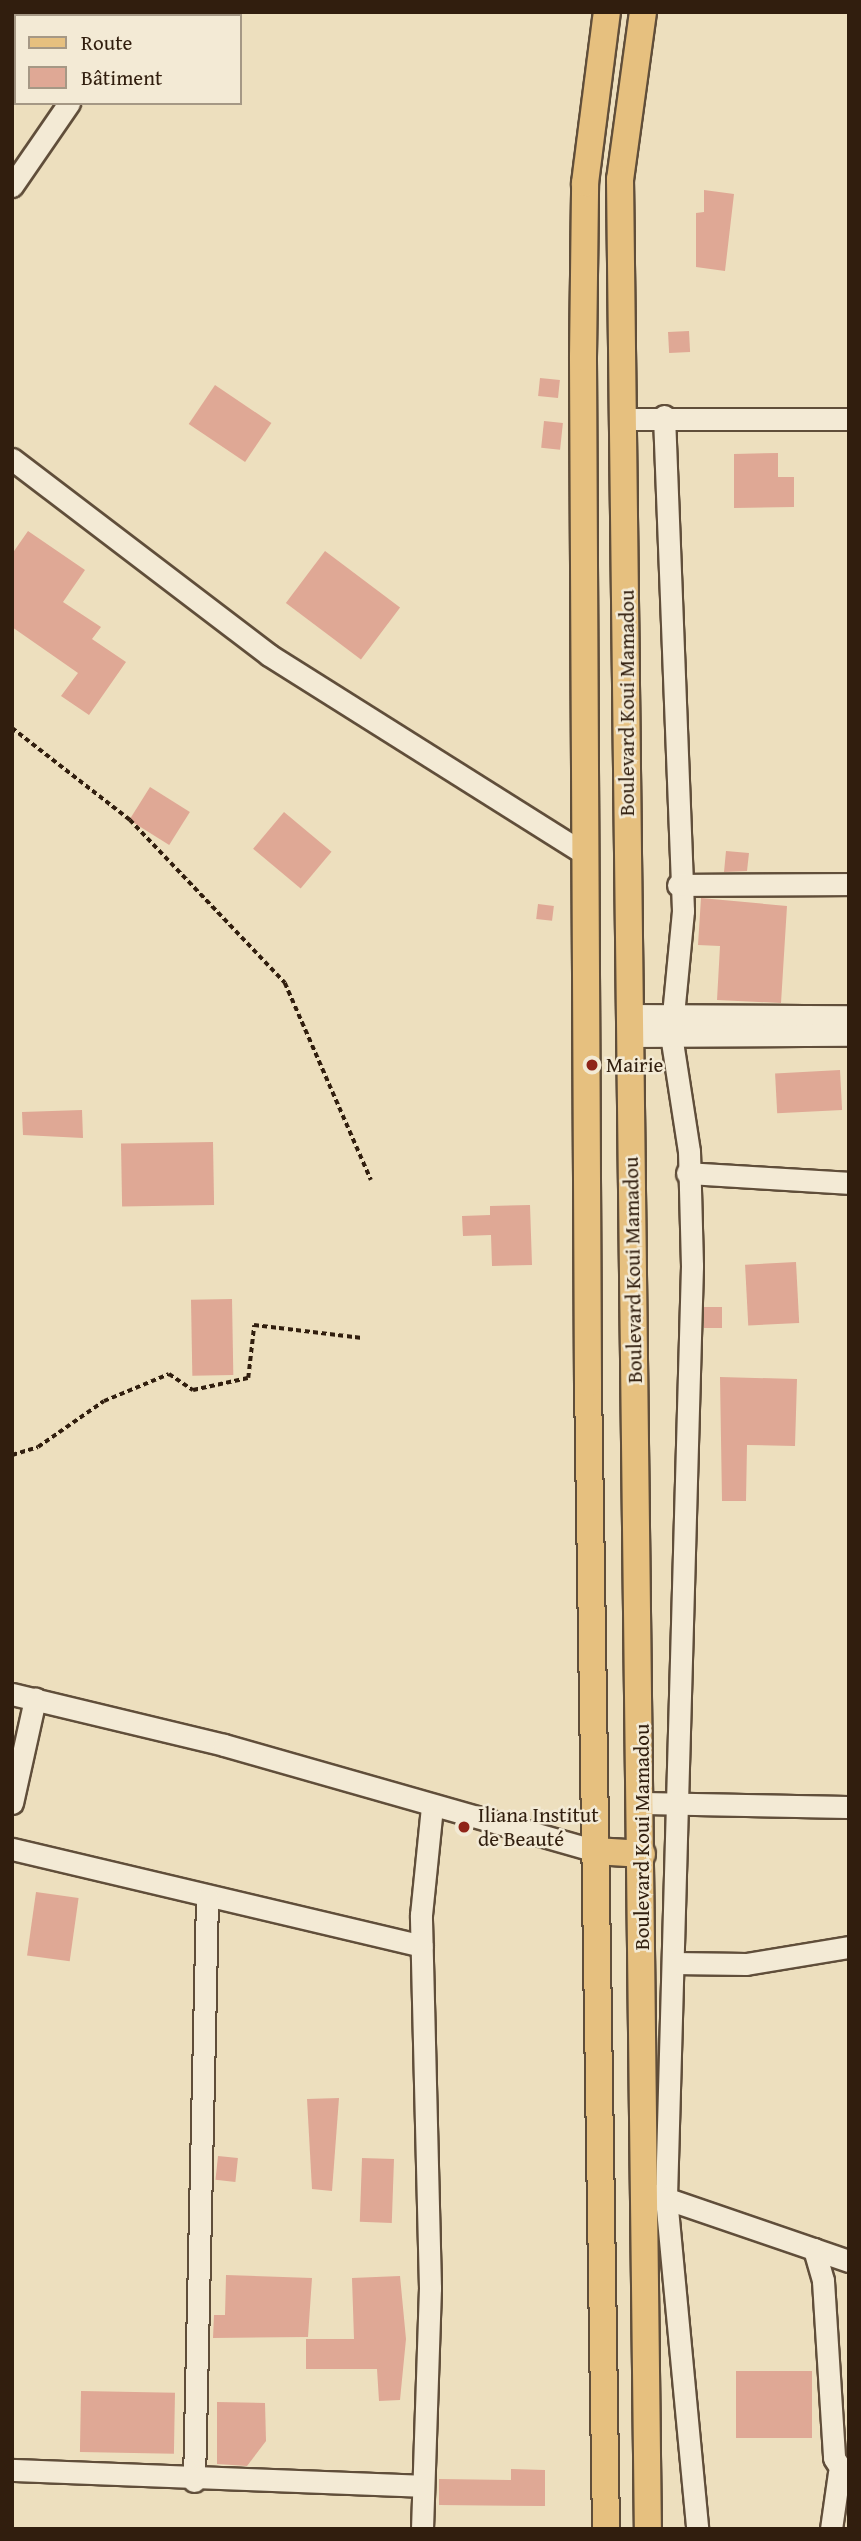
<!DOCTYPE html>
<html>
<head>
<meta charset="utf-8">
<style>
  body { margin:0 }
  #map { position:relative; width:861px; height:2541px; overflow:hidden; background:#eddfbe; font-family:"Gentium Book Plus",serif }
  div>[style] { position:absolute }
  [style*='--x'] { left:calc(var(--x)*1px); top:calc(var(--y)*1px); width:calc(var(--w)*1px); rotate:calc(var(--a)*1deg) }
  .building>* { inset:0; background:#dfa895; transform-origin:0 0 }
  .path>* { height:3.5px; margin-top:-1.75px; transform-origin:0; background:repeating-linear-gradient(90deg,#311e0e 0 5px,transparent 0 8.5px) }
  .roads { filter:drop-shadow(2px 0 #604e3a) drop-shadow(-2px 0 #604e3a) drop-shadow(0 2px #604e3a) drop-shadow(0 -2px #604e3a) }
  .minor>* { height:21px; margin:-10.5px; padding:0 10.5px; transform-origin:10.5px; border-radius:10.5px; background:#f3ead5 }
  .major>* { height:26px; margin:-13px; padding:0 13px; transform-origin:13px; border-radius:13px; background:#e6c07f }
  .dots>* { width:19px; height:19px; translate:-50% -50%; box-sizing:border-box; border:4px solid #f3ead5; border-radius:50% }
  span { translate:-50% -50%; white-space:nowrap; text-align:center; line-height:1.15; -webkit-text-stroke:5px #f3ead5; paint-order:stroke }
  .street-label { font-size:21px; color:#311e0e }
  .poi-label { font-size:21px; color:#311e0e }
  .left { translate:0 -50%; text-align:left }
  .frame { position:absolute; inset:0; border:14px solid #311e0e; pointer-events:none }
  .legend { position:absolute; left:14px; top:14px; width:228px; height:91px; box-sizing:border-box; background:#f3ead5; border:2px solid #a59885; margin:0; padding:9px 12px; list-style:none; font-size:21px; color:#311e0e }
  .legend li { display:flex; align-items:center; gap:14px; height:35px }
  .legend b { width:35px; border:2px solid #a59885 }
</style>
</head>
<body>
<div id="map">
  <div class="building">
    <div style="clip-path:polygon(704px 190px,734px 194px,725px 271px,696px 267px,696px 213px,704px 212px)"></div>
    <div style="left:689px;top:331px;width:21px;height:21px;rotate:87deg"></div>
    <div style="left:540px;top:378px;width:20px;height:18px;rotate:6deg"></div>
    <div style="left:215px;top:385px;width:68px;height:47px;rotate:34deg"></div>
    <div style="left:544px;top:421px;width:19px;height:27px;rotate:6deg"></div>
    <div style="clip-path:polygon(778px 453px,778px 477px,794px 477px,794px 507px,734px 508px,734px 454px)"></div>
    <div style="clip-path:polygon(28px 531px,85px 570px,63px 602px,101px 627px,92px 639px,126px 662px,89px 715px,61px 696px,78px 673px,12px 627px,12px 554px)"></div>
    <div style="left:325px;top:551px;width:94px;height:65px;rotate:37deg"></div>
    <div style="left:150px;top:787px;width:47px;height:39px;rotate:32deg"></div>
    <div style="left:284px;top:812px;width:62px;height:48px;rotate:40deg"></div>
    <div style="clip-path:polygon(726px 851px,749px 853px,747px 871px,724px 872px)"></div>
    <div style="clip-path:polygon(701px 898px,787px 906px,781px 1003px,717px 1000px,720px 946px,698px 945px)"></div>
    <div style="left:538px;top:904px;width:16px;height:15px;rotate:7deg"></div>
    <div style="left:840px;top:1070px;width:40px;height:65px;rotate:87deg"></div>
    <div style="clip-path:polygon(82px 1110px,83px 1138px,23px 1135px,22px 1112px)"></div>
    <div style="left:213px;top:1142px;width:63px;height:92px;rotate:89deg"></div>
    <div style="clip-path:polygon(530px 1205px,532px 1265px,492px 1266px,491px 1235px,463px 1236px,462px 1216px,490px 1215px,490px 1206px)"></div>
    <div style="left:796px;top:1262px;width:61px;height:51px;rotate:87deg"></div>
    <div style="left:232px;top:1299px;width:76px;height:41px;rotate:89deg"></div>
    <div style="left:704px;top:1307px;width:18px;height:21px"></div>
    <div style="clip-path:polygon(720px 1377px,797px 1379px,795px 1446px,747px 1445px,746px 1501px,722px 1501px)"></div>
    <div style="left:36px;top:1892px;width:43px;height:64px;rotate:8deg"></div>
    <div style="clip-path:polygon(339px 2098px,332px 2191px,312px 2189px,307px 2099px)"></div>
    <div style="left:218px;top:2156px;width:20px;height:24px;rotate:6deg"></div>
    <div style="left:394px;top:2159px;width:64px;height:32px;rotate:92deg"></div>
    <div style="clip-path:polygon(226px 2275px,312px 2278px,308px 2337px,213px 2338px,214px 2315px,225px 2315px)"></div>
    <div style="clip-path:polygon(400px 2276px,406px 2339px,400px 2400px,379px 2401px,377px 2369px,306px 2369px,306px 2339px,354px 2339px,352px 2278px)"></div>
    <div style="left:736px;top:2371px;width:76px;height:67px"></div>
    <div style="left:81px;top:2391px;width:94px;height:61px;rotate:1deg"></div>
    <div style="clip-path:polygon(217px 2402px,265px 2403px,266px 2441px,247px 2466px,217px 2464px)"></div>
    <div style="clip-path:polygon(511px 2469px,545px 2470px,545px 2506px,439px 2505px,439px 2479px,511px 2480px)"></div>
  </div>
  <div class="path">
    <div style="--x:12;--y:728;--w:150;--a:37.9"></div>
    <div style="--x:130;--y:820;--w:225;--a:46.4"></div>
    <div style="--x:285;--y:983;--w:215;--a:66.4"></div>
    <div style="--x:12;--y:1455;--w:27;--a:-17"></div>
    <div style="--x:38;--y:1447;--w:80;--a:-34.9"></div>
    <div style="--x:104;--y:1401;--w:70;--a:-22.6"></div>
    <div style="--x:169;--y:1374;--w:29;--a:34"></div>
    <div style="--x:193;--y:1390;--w:56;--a:-12.3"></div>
    <div style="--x:248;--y:1378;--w:53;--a:-83.5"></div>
    <div style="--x:254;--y:1325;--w:109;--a:6.9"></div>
  </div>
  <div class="roads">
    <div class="minor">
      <div style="--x:129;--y:16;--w:4;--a:-63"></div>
      <div style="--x:12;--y:186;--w:101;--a:-55.5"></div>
      <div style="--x:664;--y:416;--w:495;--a:87.8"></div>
      <div style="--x:683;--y:911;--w:125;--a:95.5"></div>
      <div style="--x:671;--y:1035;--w:117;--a:81.2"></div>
      <div style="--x:689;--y:1151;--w:115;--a:88.5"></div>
      <div style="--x:692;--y:1266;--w:932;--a:91.6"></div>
      <div style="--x:666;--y:2198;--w:332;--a:84.6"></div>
      <div style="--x:625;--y:419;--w:224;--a:0"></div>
      <div style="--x:12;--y:459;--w:323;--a:37.3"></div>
      <div style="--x:269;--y:655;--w:375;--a:32.2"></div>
      <div style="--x:678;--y:885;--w:171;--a:-0.3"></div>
      <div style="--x:629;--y:1015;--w:220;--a:0.3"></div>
      <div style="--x:629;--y:1036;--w:220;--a:-0.3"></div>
      <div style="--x:687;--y:1173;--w:162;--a:3.5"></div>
      <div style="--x:12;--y:1694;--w:218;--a:13.5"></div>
      <div style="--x:224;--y:1745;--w:387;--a:15.9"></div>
      <div style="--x:12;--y:1803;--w:107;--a:-77.5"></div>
      <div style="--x:642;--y:1803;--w:207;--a:1.1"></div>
      <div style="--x:12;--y:1849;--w:421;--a:13.3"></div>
      <div style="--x:673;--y:1963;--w:73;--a:0.8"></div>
      <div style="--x:746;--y:1964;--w:104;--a:-9.4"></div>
      <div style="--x:656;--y:2195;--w:204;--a:18.9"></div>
      <div style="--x:814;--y:2249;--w:33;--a:74"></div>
      <div style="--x:823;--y:2281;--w:177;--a:86.4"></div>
      <div style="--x:834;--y:2458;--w:27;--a:57"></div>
      <div style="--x:12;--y:2470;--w:411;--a:2.2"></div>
      <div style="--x:194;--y:2481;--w:583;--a:-88.72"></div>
      <div style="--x:422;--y:2529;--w:241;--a:-88.1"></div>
      <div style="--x:430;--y:2288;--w:373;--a:-91.4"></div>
      <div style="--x:421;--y:1915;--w:110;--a:-84.2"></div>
      <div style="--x:831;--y:2529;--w:57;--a:-81.9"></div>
    </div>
    <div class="major">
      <div style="--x:643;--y:12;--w:169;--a:97.8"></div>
      <div style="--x:620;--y:179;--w:2350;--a:89.32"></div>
      <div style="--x:596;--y:1851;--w:46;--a:3.7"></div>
      <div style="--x:606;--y:2529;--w:1146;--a:-90.9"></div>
      <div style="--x:588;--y:1383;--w:1026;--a:-90.28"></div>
      <div style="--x:583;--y:357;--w:174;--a:-89.3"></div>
      <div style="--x:585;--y:183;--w:172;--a:-82.7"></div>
    </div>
  </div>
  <div class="dots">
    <div style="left:592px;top:1065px;background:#8f2418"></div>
    <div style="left:464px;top:1827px;background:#8f2418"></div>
  </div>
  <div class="street-label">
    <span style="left:627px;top:703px;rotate:-90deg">Boulevard Koui Mamadou</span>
    <span style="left:633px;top:1270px;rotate:-91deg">Boulevard Koui Mamadou</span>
    <span style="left:642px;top:1837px;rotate:-90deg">Boulevard Koui Mamadou</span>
  </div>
  <div class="poi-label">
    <span class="left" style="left:606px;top:1065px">Mairie</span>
    <span class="left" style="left:478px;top:1827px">Iliana Institut<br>de Beauté</span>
  </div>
  <div class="frame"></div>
  <ul class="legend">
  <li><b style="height:9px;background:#e6c07f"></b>Route</li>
  <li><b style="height:19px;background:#dfa895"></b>Bâtiment</li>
  </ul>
</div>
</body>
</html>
